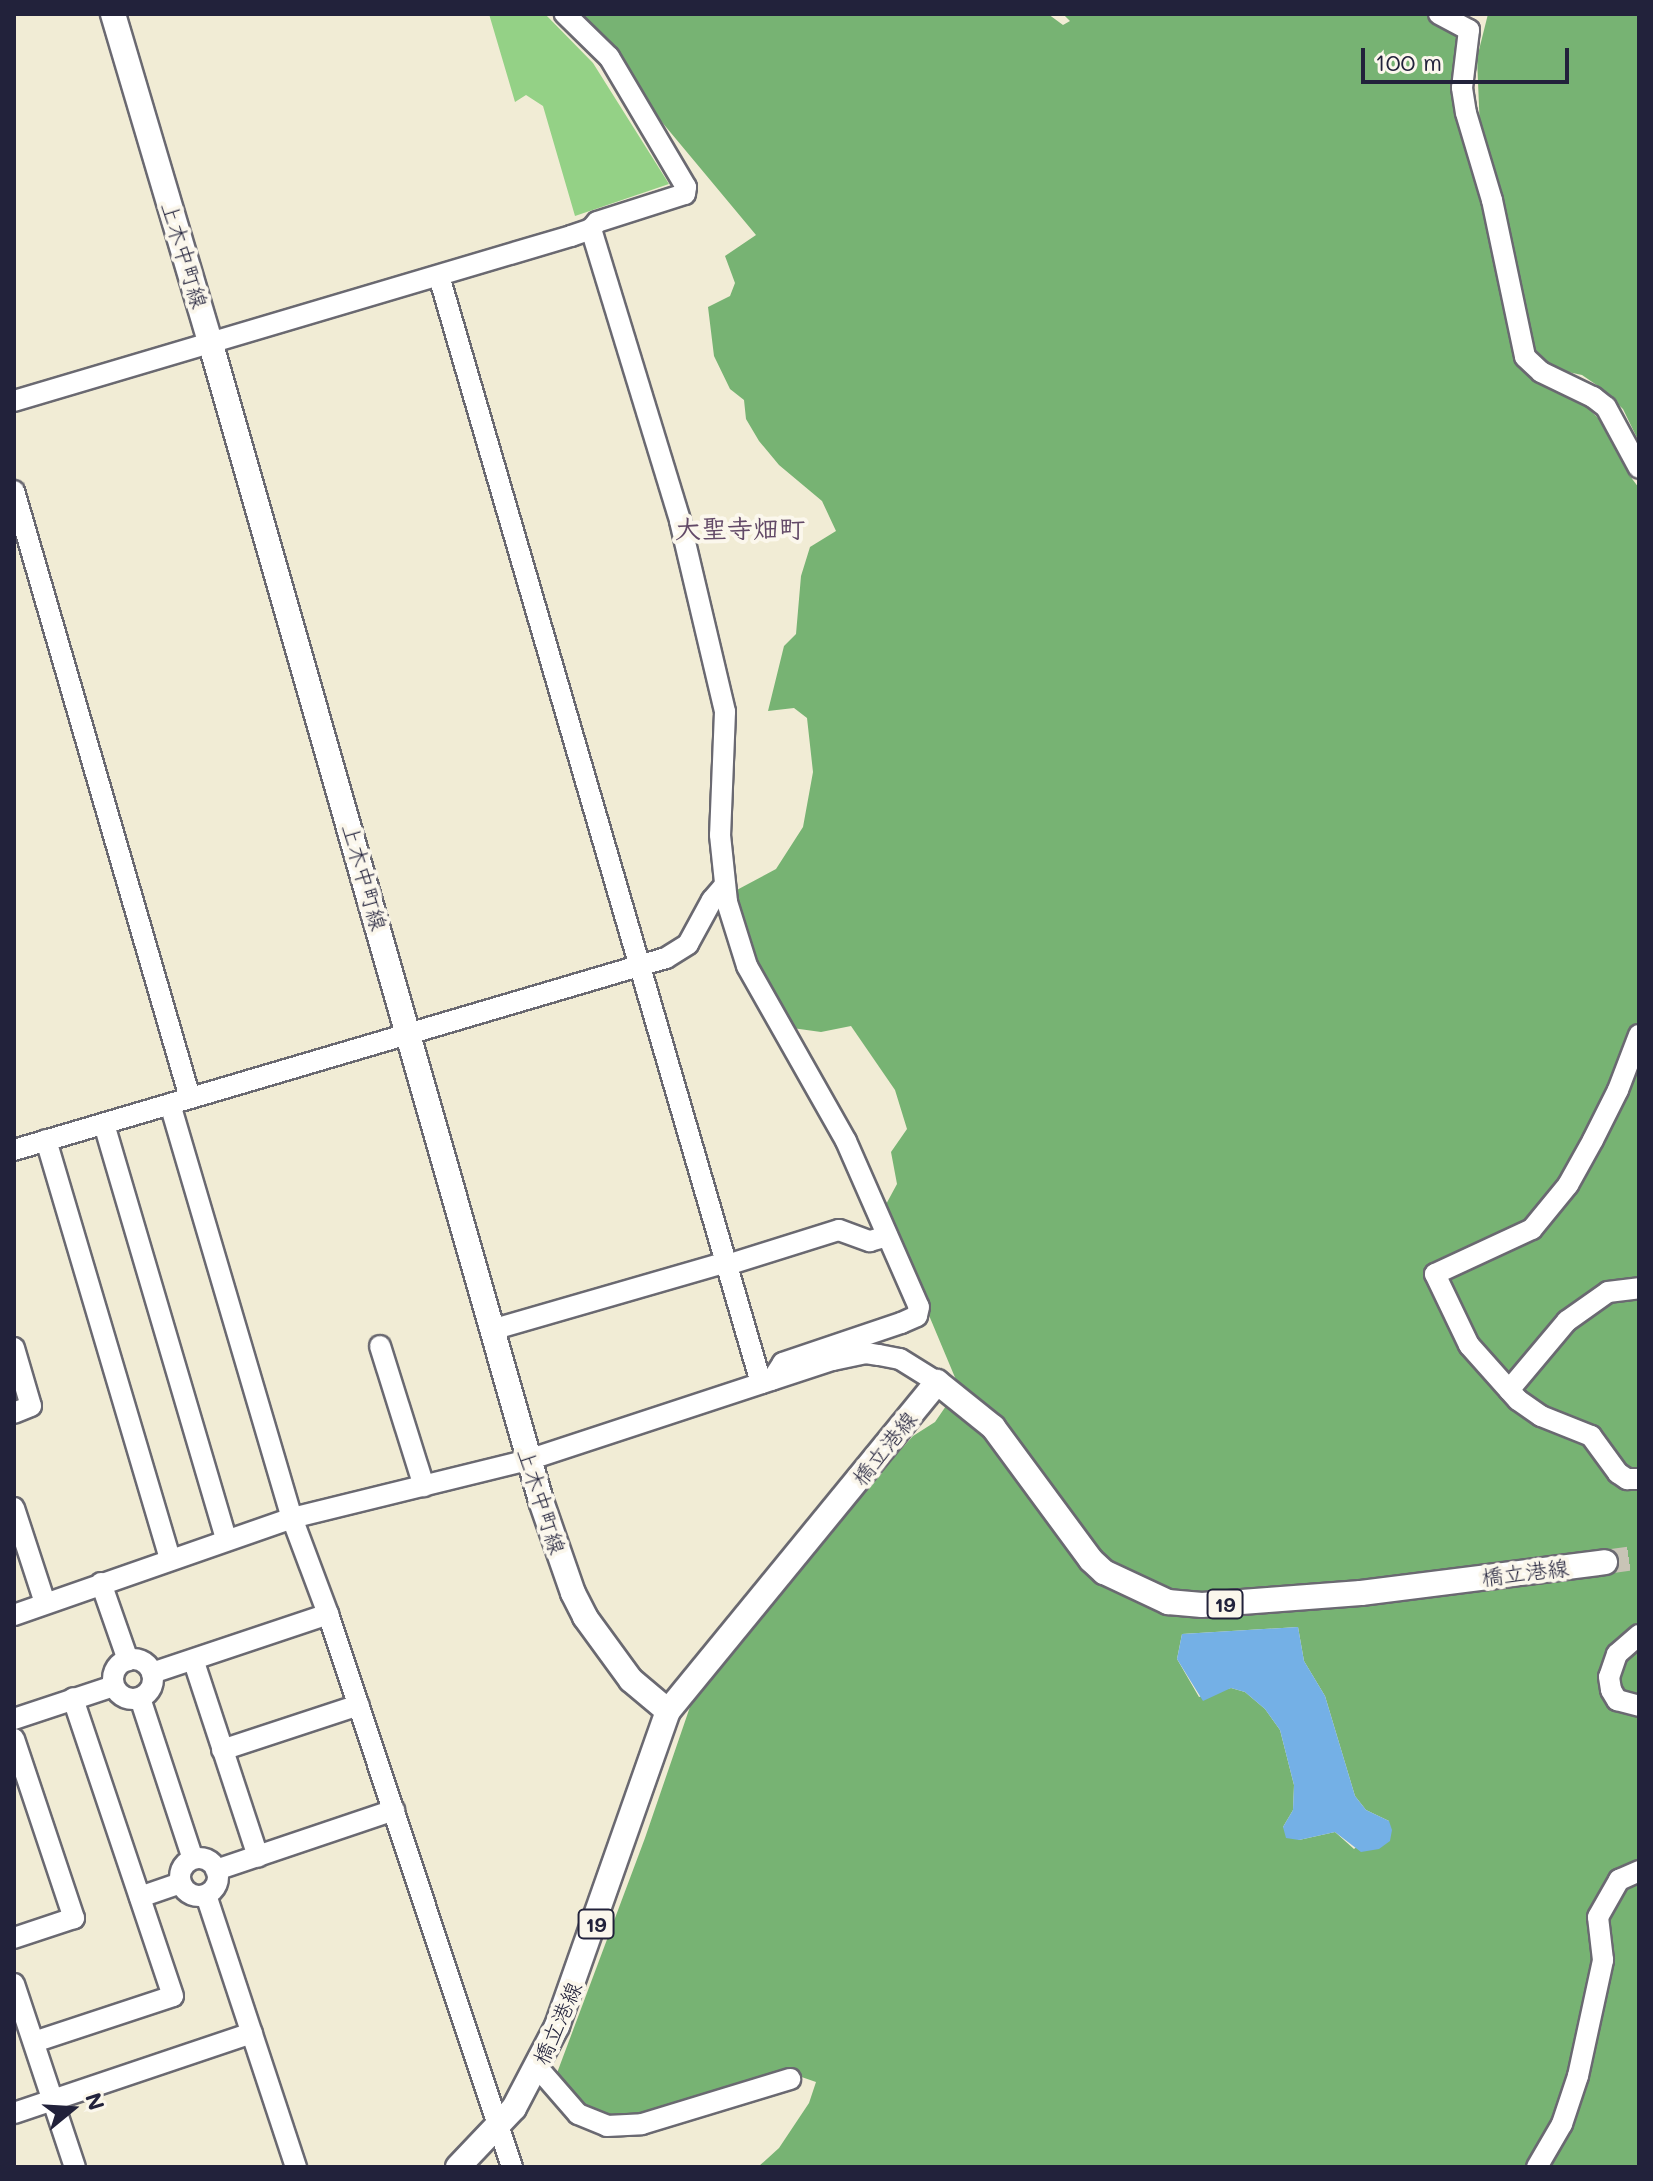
<!DOCTYPE html>
<html>
<head>
<meta charset="utf-8">
<style>
  body { margin:0 }
  #map { position:relative; width:1653px; height:2181px; overflow:hidden; background:#f1ecd5; font-family:Mali,"Klee One",sans-serif }
  div>[style] { position:absolute }
  [style*='--x'] { left:calc(var(--x)*1px); top:calc(var(--y)*1px); width:calc(var(--w)*1px); rotate:calc(var(--a)*1deg) }
  .green>* { inset:0; background:#94d186 }
  .forest>* { inset:0; background:#77b373 }
  .water>* { inset:0; background:#74b0e6 }
  .major-tunnel>* { height:24px; margin-top:-12px; transform-origin:0; background:repeating-linear-gradient(90deg,#c8c4b6 0 24px,transparent 0 36px) }
  .roads { filter:drop-shadow(2px 0 #6a6971) drop-shadow(-2px 0 #6a6971) drop-shadow(0 2px #6a6971) drop-shadow(0 -2px #6a6971) }
  .minor>* { height:20px; margin:-10px; padding:0 10px; transform-origin:10px; border-radius:10px; background:#fff }
  .minor>.ring { margin:-10px; padding:0; box-sizing:content-box; background:none; border:20px solid #fff; border-radius:50% }
  .major>* { height:24px; margin:-12px; padding:0 12px; transform-origin:12px; border-radius:12px; background:#fff }
  span { translate:-50% -50%; white-space:nowrap; text-align:center; line-height:1.15; -webkit-text-stroke:8px #fbf7ec; paint-order:stroke }
  .shield-label span { padding:2px 6px; background:#fbf7ec; border:2px solid; border-radius:6px; -webkit-text-stroke-width:0 }
  .shield-label { font-size:20px; color:#22223b; font-weight:700 }
  .street-label { font-size:22px; color:#22223b }
  .quarter-label { font-size:26px; color:#624967; font-weight:700 }
  .frame { position:absolute; inset:0; border:16px solid #22223b; pointer-events:none }
  .north { position:absolute; left:32px; top:2069px; width:80px; height:80px; -webkit-text-stroke:6px #fbf7ec; paint-order:stroke; rotate:72deg; font-size:22px; font-weight:700; line-height:32px; text-align:center; color:#22223b }
  .north::after { content:''; display:block; margin:auto; width:28px; height:36px; background:#22223b; clip-path:polygon(50% 0,100% 100%,50% 72%,0 100%) }
  .scale { position:absolute; left:1361px; top:48px; width:208px; height:36px; box-sizing:border-box; border:4px solid #22223b; border-top:0; padding-left:10px; font-size:24px; line-height:28px; white-space:nowrap; color:#22223b; -webkit-text-stroke:6px #fbf7ec; paint-order:stroke }
</style>
</head>
<body>
<div id="map">
  <div class="green">
    <div style="clip-path:polygon(489px 14px,545px 14px,593px 63px,669px 184px,575px 216px,543px 106px,526px 95px,515px 102px)"></div>
  </div>
  <div class="forest">
    <div style="clip-path:polygon(evenodd,580px 14px,1048px 14px,1063px 25px,1070px 21px,1063px 14px,1454px 16px,1458px 56px,1452px 100px,1480px 196px,1501px 283px,1507px 329px,1525px 371px,1580px 400px,1619px 439px,1630px 476px,1639px 488px,1639px 2167px,758px 2167px,779px 2148px,809px 2103px,816px 2082px,790px 2073px,651px 2117px,591px 2118px,565px 2090px,557px 2073px,645px 1838px,692px 1701px,869px 1485px,913px 1436px,935px 1422px,959px 1387px,884px 1208px,897px 1184px,891px 1152px,907px 1129px,895px 1090px,851px 1026px,821px 1032px,785px 1027px,755px 966px,733px 892px,776px 869px,803px 827px,813px 772px,807px 718px,794px 708px,768px 711px,784px 646px,796px 634px,801px 576px,810px 547px,836px 531px,822px 501px,779px 465px,759px 441px,746px 419px,744px 400px,730px 389px,714px 356px,708px 307px,730px 296px,735px 283px,725px 256px,756px 235px,656px 115px,616px 53px,580px 14px,1298px 1627px,1304px 1661px,1325px 1696px,1355px 1796px,1366px 1810px,1389px 1821px,1354px 1849px,1335px 1832px,1299px 1840px,1283px 1827px,1293px 1810px,1294px 1785px,1280px 1730px,1265px 1709px,1245px 1692px,1231px 1688px,1199px 1697px,1177px 1659px,1182px 1634px,1298px 1627px)"></div>
    <div style="clip-path:polygon(1488px 14px,1639px 14px,1639px 442px,1623px 409px,1601px 388px,1582px 375px,1554px 369px,1532px 346px,1480px 130px,1477px 58px)"></div>
  </div>
  <div class="water">
    <div style="clip-path:polygon(1298px 1627px,1304px 1661px,1325px 1696px,1355px 1796px,1366px 1810px,1389px 1821px,1392px 1830px,1390px 1841px,1379px 1849px,1361px 1852px,1335px 1832px,1299px 1840px,1286px 1838px,1283px 1827px,1293px 1810px,1294px 1785px,1280px 1730px,1265px 1709px,1245px 1692px,1231px 1688px,1203px 1701px,1177px 1659px,1182px 1634px)"></div>
  </div>
  <div class="major-tunnel">
    <div style="--x:1605;--y:1562;--w:34;--a:-8"></div>
  </div>
  <div class="roads">
    <div class="minor">
      <div style="--x:1439;--y:14;--w:34;--a:28"></div>
      <div style="--x:1469;--y:30;--w:58;--a:96.9"></div>
      <div style="--x:1462;--y:88;--w:25;--a:81"></div>
      <div style="--x:1466;--y:113;--w:91;--a:73.4"></div>
      <div style="--x:1492;--y:200;--w:160;--a:78.1"></div>
      <div style="--x:1525;--y:357;--w:22;--a:43"></div>
      <div style="--x:1541;--y:372;--w:58;--a:25.7"></div>
      <div style="--x:1593;--y:397;--w:16;--a:38"></div>
      <div style="--x:1606;--y:407;--w:69;--a:61.6"></div>
      <div style="--x:591;--y:229;--w:305;--a:73"></div>
      <div style="--x:680;--y:521;--w:196;--a:76.7"></div>
      <div style="--x:725;--y:712;--w:123;--a:92.3"></div>
      <div style="--x:720;--y:835;--w:67;--a:84"></div>
      <div style="--x:727;--y:902;--w:67;--a:72.6"></div>
      <div style="--x:747;--y:966;--w:201;--a:60.5"></div>
      <div style="--x:846;--y:1141;--w:181;--a:66.3"></div>
      <div style="--x:919;--y:1307;--w:9;--a:103"></div>
      <div style="--x:917;--y:1316;--w:17;--a:156"></div>
      <div style="--x:901;--y:1323;--w:125;--a:161.3"></div>
      <div style="--x:783;--y:1363;--w:20;--a:123"></div>
      <div style="--x:439;--y:276;--w:1153;--a:73.78"></div>
      <div style="--x:14;--y:401;--w:581;--a:-16.5"></div>
      <div style="--x:571;--y:236;--w:21;--a:-19"></div>
      <div style="--x:591;--y:229;--w:9;--a:-49"></div>
      <div style="--x:597;--y:222;--w:92;--a:-17.7"></div>
      <div style="--x:685;--y:194;--w:7;--a:-82"></div>
      <div style="--x:686;--y:187;--w:151;--a:-120.6"></div>
      <div style="--x:609;--y:57;--w:62;--a:-135.7"></div>
      <div style="--x:14;--y:491;--w:632;--a:73.83"></div>
      <div style="--x:1639;--y:1035;--w:59;--a:110.9"></div>
      <div style="--x:1618;--y:1090;--w:56;--a:116.6"></div>
      <div style="--x:1593;--y:1140;--w:51;--a:119.1"></div>
      <div style="--x:1568;--y:1185;--w:57;--a:129.3"></div>
      <div style="--x:1532;--y:1229;--w:107;--a:155.1"></div>
      <div style="--x:1435;--y:1274;--w:79;--a:64.4"></div>
      <div style="--x:1469;--y:1345;--w:74;--a:48.3"></div>
      <div style="--x:1518;--y:1400;--w:28;--a:35"></div>
      <div style="--x:1541;--y:1416;--w:54;--a:21.8"></div>
      <div style="--x:1591;--y:1436;--w:46;--a:53.9"></div>
      <div style="--x:1618;--y:1473;--w:11;--a:34"></div>
      <div style="--x:1627;--y:1479;--w:12;--a:0"></div>
      <div style="--x:170;--y:1104;--w:432;--a:73.6"></div>
      <div style="--x:292;--y:1518;--w:103;--a:69.4"></div>
      <div style="--x:328;--y:1614;--w:583;--a:71.6"></div>
      <div style="--x:104;--y:1124;--w:433;--a:73.6"></div>
      <div style="--x:46;--y:1140;--w:436;--a:73.5"></div>
      <div style="--x:14;--y:1150;--w:680;--a:-16.41"></div>
      <div style="--x:666;--y:958;--w:26;--a:-32"></div>
      <div style="--x:688;--y:944;--w:50;--a:-61.4"></div>
      <div style="--x:712;--y:900;--w:20;--a:-49"></div>
      <div style="--x:727;--y:1265;--w:117;--a:-17.4"></div>
      <div style="--x:839;--y:1230;--w:33;--a:20"></div>
      <div style="--x:870;--y:1241;--w:18;--a:-16"></div>
      <div style="--x:491;--y:1330;--w:245;--a:-16.1"></div>
      <div style="--x:380;--y:1346;--w:147;--a:72.6"></div>
      <div style="--x:14;--y:1348;--w:60;--a:73.7"></div>
      <div style="--x:31;--y:1406;--w:18;--a:158"></div>
      <div style="--x:1509;--y:1390;--w:90;--a:-50"></div>
      <div style="--x:1567;--y:1321;--w:50;--a:-35.3"></div>
      <div style="--x:1608;--y:1292;--w:31;--a:-7"></div>
      <div style="--x:14;--y:1508;--w:100;--a:71.9"></div>
      <div style="--x:101;--y:1583;--w:82;--a:70.7"></div>
      <div style="--x:14;--y:1615;--w:294;--a:-19.2"></div>
      <div style="--x:292;--y:1518;--w:243;--a:-13.8"></div>
      <div style="--x:528;--y:1460;--w:321;--a:-18.2"></div>
      <div style="--x:833;--y:1360;--w:34;--a:-12"></div>
      <div style="--x:866;--y:1353;--w:13;--a:9"></div>
      <div style="--x:879;--y:1355;--w:21;--a:11"></div>
      <div style="--x:900;--y:1359;--w:44;--a:31.9"></div>
      <div style="--x:1639;--y:1635;--w:29;--a:139"></div>
      <div style="--x:1617;--y:1654;--w:24;--a:109"></div>
      <div style="--x:1609;--y:1677;--w:13;--a:81"></div>
      <div style="--x:1611;--y:1690;--w:12;--a:59"></div>
      <div style="--x:1617;--y:1700;--w:23;--a:15"></div>
      <div class="ring" style="left:113px;top:1659px;width:20px;height:20px"></div>
      <div style="--x:194;--y:1662;--w:205;--a:71.8"></div>
      <div style="--x:152;--y:1673;--w:186;--a:-18.5"></div>
      <div style="--x:140;--y:1698;--w:169;--a:71.8"></div>
      <div style="--x:14;--y:1719;--w:105;--a:-18.3"></div>
      <div style="--x:14;--y:1739;--w:189;--a:71.5"></div>
      <div style="--x:74;--y:1918;--w:63;--a:161.6"></div>
      <div style="--x:222;--y:1750;--w:144;--a:-18.2"></div>
      <div class="ring" style="left:180px;top:1858px;width:18px;height:18px"></div>
      <div style="--x:216;--y:1870;--w:188;--a:-18.6"></div>
      <div style="--x:206;--y:1895;--w:287;--a:71.7"></div>
      <div style="--x:140;--y:1897;--w:43;--a:-18.9"></div>
      <div style="--x:14;--y:1984;--w:193;--a:71.6"></div>
      <div style="--x:34;--y:2042;--w:146;--a:-18.3"></div>
      <div style="--x:173;--y:1996;--w:314;--a:-108.6"></div>
      <div style="--x:538;--y:2068;--w:61;--a:49"></div>
      <div style="--x:578;--y:2114;--w:31;--a:22"></div>
      <div style="--x:607;--y:2126;--w:35;--a:-3"></div>
      <div style="--x:642;--y:2124;--w:155;--a:-16.9"></div>
      <div style="--x:14;--y:2113;--w:251;--a:-18.6"></div>
      <div style="--x:1537;--y:2167;--w:50;--a:-59.8"></div>
      <div style="--x:1562;--y:2124;--w:51;--a:-71.6"></div>
      <div style="--x:1578;--y:2076;--w:119;--a:-77.8"></div>
      <div style="--x:1603;--y:1960;--w:43;--a:-96.6"></div>
      <div style="--x:1598;--y:1917;--w:43;--a:-60.4"></div>
      <div style="--x:1619;--y:1880;--w:22;--a:-24"></div>
    </div>
    <div class="major">
      <div style="--x:113;--y:14;--w:341;--a:73.5"></div>
      <div style="--x:210;--y:341;--w:1206;--a:74.07"></div>
      <div style="--x:541;--y:1501;--w:97;--a:70.8"></div>
      <div style="--x:573;--y:1593;--w:27;--a:63"></div>
      <div style="--x:585;--y:1617;--w:78;--a:53.9"></div>
      <div style="--x:631;--y:1680;--w:48;--a:40"></div>
      <div style="--x:458;--y:2167;--w:81;--a:-46.5"></div>
      <div style="--x:514;--y:2108;--w:93;--a:-62.3"></div>
      <div style="--x:557;--y:2026;--w:334;--a:-70.6"></div>
      <div style="--x:668;--y:1711;--w:425;--a:-50.7"></div>
      <div style="--x:937;--y:1382;--w:72;--a:38.8"></div>
      <div style="--x:993;--y:1427;--w:165;--a:53.6"></div>
      <div style="--x:1091;--y:1560;--w:18;--a:43"></div>
      <div style="--x:1104;--y:1572;--w:71;--a:25.1"></div>
      <div style="--x:1168;--y:1602;--w:34;--a:5"></div>
      <div style="--x:1202;--y:1605;--w:159;--a:-4.3"></div>
      <div style="--x:1361;--y:1593;--w:246;--a:-7.2"></div>
    </div>
  </div>
  <div class="shield-label">
    <span style="left:1225px;top:1604px">19</span>
    <span style="left:596px;top:1924px">19</span>
  </div>
  <div class="street-label">
    <span style="left:185px;top:255px;rotate:73deg">上木中町線</span>
    <span style="left:365px;top:877px;rotate:74deg">上木中町線</span>
    <span style="left:884px;top:1448px;rotate:-51deg">橋立港線</span>
    <span style="left:542px;top:1501px;rotate:72deg">上木中町線</span>
    <span style="left:1525px;top:1572px;rotate:-7deg">橋立港線</span>
    <span style="left:557px;top:2023px;rotate:-66deg">橋立港線</span>
  </div>
  <div class="quarter-label">
    <span style="left:740px;top:529px">大聖寺畑町</span>
  </div>
  <div class="frame"></div>
  <div class="north">N</div>
  <div class="scale">100 m</div>
</div>
</body>
</html>
